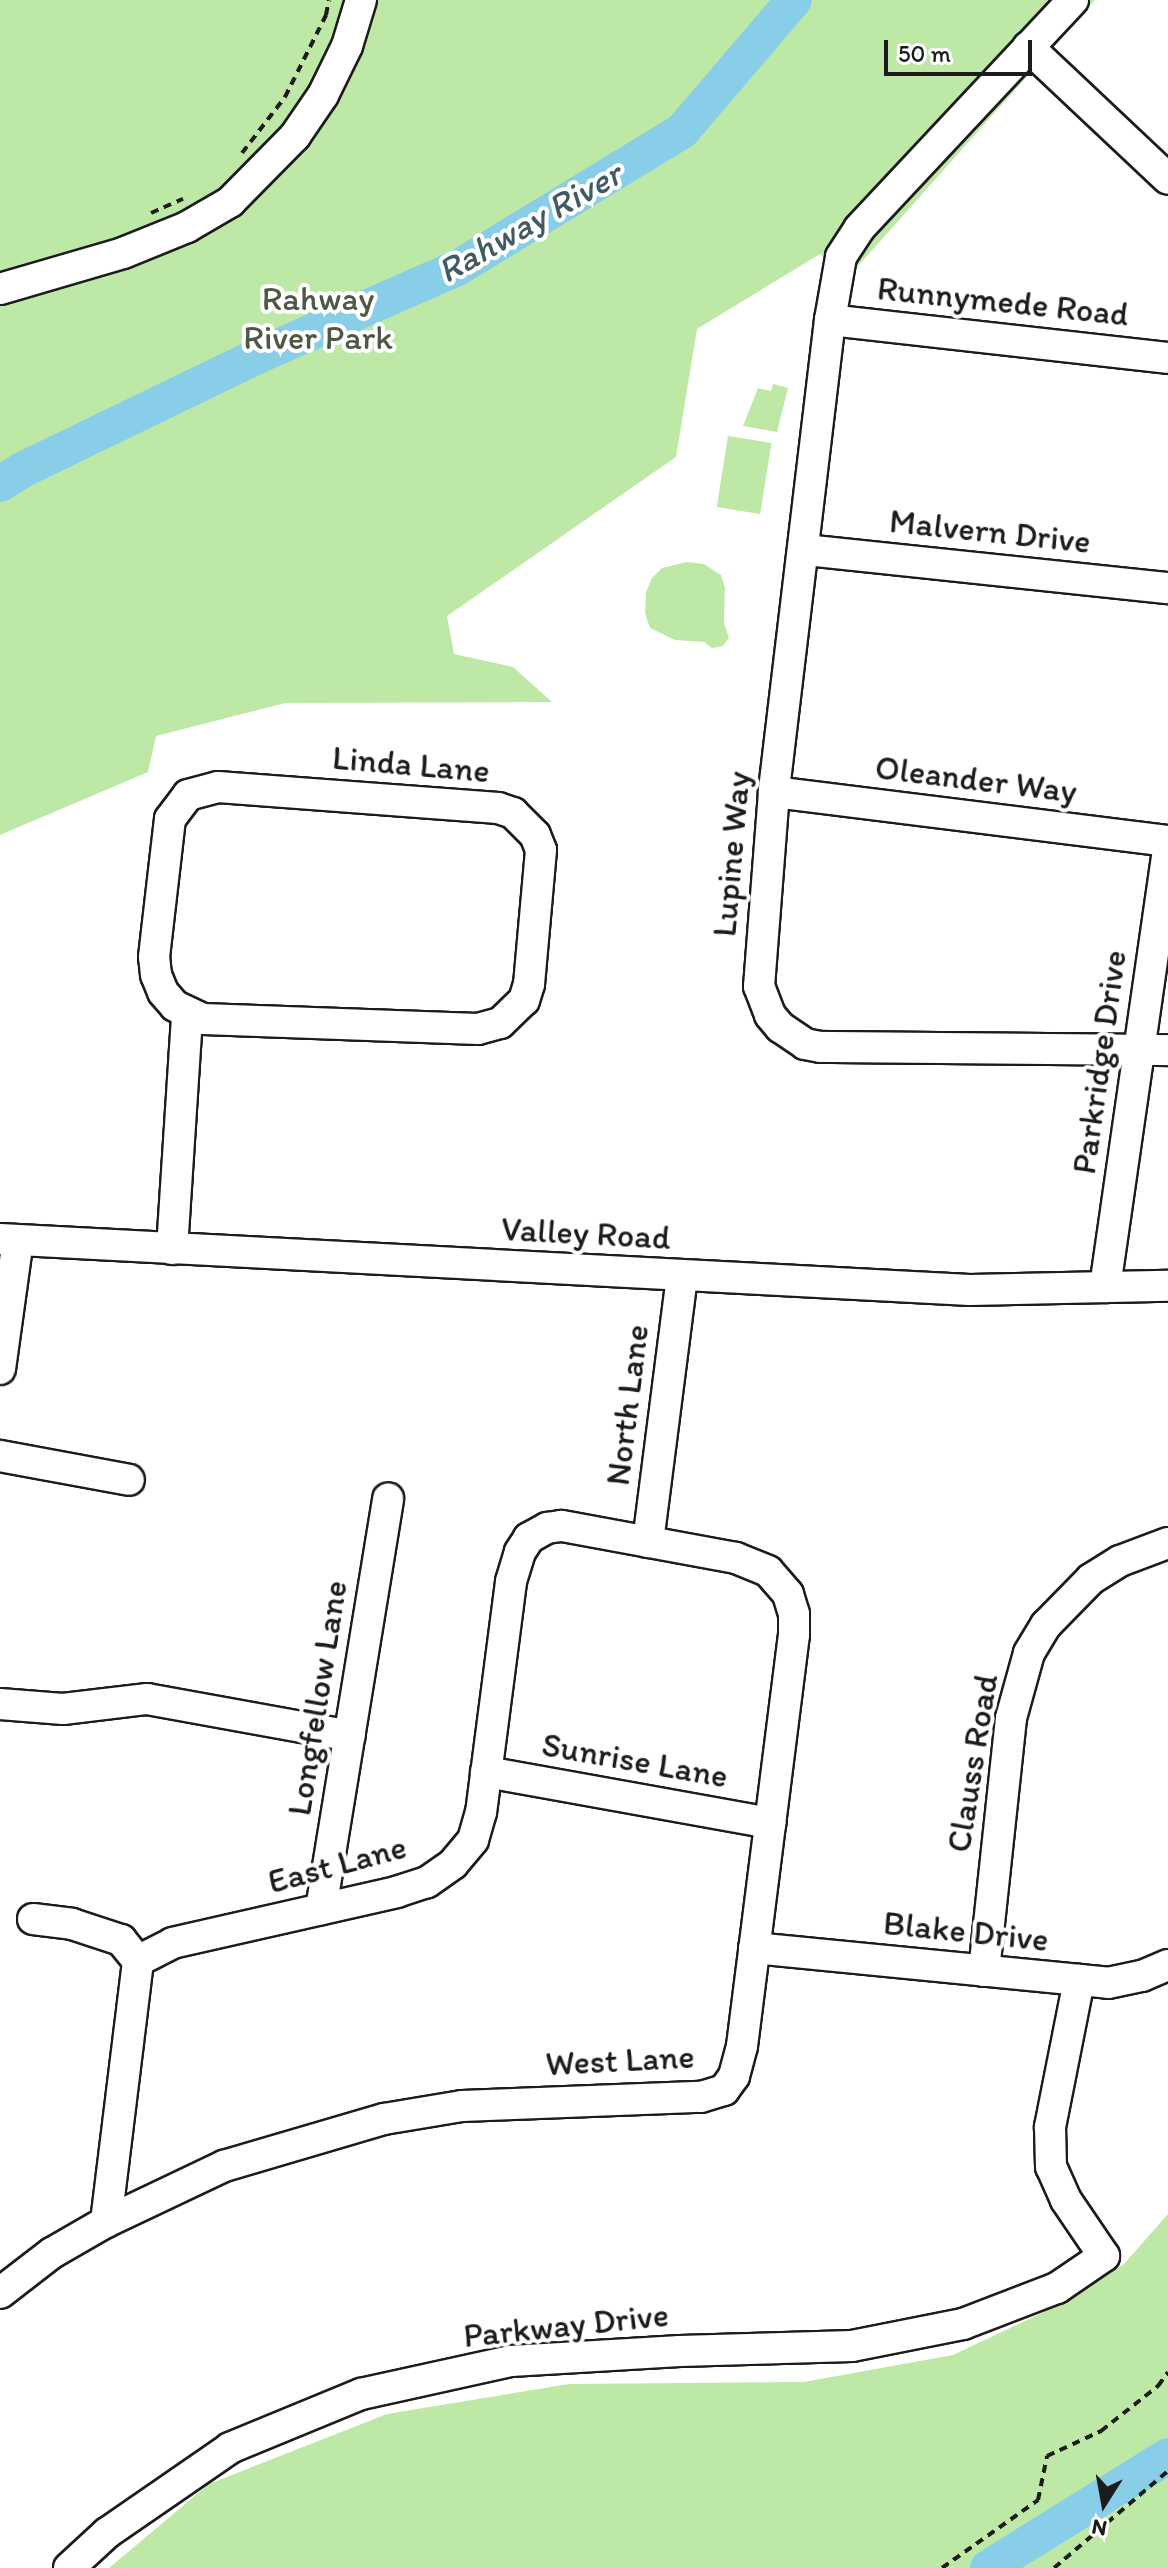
<!DOCTYPE html>
<html>
<head>
<meta charset="utf-8">
<style>
  body { margin:0 }
  #map { position:relative; width:1168px; height:2568px; overflow:hidden; background:#fff; font-family:Itim,sans-serif }
  div>[style] { position:absolute }
  [style*='--x'] { left:calc(var(--x)*1px); top:calc(var(--y)*1px); width:calc(var(--w)*1px); rotate:calc(var(--a)*1deg) }
  .green>* { inset:0; background:#bee8a5; transform-origin:0 0 }
  .river>* { height:36px; margin:-18px; padding:0 18px; transform-origin:18px; border-radius:18px; background:#88cee9 }
  .path>* { height:4px; margin-top:-2px; transform-origin:0; background:repeating-linear-gradient(90deg,#1c1c1c 0 8px,transparent 0 14px) }
  .roads { filter:drop-shadow(2px 0 #1c1c1c) drop-shadow(-2px 0 #1c1c1c) drop-shadow(0 2px #1c1c1c) drop-shadow(0 -2px #1c1c1c) }
  .minor>* { height:30px; margin:-15px; padding:0 15px; transform-origin:15px; border-radius:15px; background:#fff }
  span { translate:-50% -50%; white-space:nowrap; text-align:center; line-height:1.15; -webkit-text-stroke:8px #fff; paint-order:stroke }
  .park-label { font-size:34px; color:#4d5945 }
  .street-label { font-size:34px; color:#1c1c1c }
  .water-label { font-size:36px; color:#425a64; font-style:italic }
  .north { position:absolute; left:1064px; top:2464px; width:80px; height:80px; -webkit-text-stroke:6px #fff; paint-order:stroke; rotate:191deg; font-size:22px; font-weight:700; line-height:32px; text-align:center; color:#1c1c1c }
  .north::after { content:''; display:block; margin:auto; width:28px; height:36px; background:#1c1c1c; clip-path:polygon(50% 0,100% 100%,50% 72%,0 100%) }
  .scale { position:absolute; left:884px; top:40px; width:148px; height:36px; box-sizing:border-box; border:4px solid #1c1c1c; border-top:0; padding-left:10px; font-size:24px; line-height:28px; white-space:nowrap; color:#1c1c1c; -webkit-text-stroke:6px #fff; paint-order:stroke }
</style>
</head>
<body>
<div id="map">
  <div class="green">
    <div style="clip-path:polygon(0 0,1095px 0,850px 275px,820px 254px,697px 329px,676px 457px,447px 616px,454px 654px,513px 667px,552px 702px,285px 703px,156px 736px,148px 772px,0 835px)"></div>
    <div style="clip-path:polygon(773px 384px,788px 388px,777px 432px,743px 426px,758px 388px,771px 391px)"></div>
    <div style="left:728px;top:436px;width:44px;height:72px;rotate:9deg"></div>
    <div style="clip-path:polygon(687px 562px,704px 564px,721px 575px,725px 588px,724px 623px,729px 638px,723px 646px,712px 648px,704px 642px,675px 640px,650px 628px,645px 613px,646px 592px,652px 578px,662px 568px)"></div>
    <div style="clip-path:polygon(1168px 2214px,1168px 2568px,109px 2568px,209px 2484px,387px 2414px,569px 2384px,804px 2382px,953px 2355px,1042px 2313px,1124px 2264px)"></div>
  </div>
  <div class="river">
    <div style="--x:0;--y:484;--w:26;--a:-32"></div>
    <div style="--x:22;--y:470;--w:267;--a:-25.8"></div>
    <div style="--x:262;--y:354;--w:215;--a:-23.8"></div>
    <div style="--x:459;--y:267;--w:261;--a:-31.4"></div>
    <div style="--x:682;--y:131;--w:172;--a:-49.5"></div>
    <div style="--x:988;--y:2568;--w:212;--a:-31.9"></div>
  </div>
  <div class="path">
    <div style="--x:242;--y:153;--w:71;--a:-52.5"></div>
    <div style="--x:285;--y:97;--w:92;--a:-63.4"></div>
    <div style="--x:326;--y:15;--w:15;--a:-79"></div>
    <div style="--x:151;--y:213;--w:35;--a:-24"></div>
    <div style="--x:942;--y:2568;--w:118;--a:-35.3"></div>
    <div style="--x:1038;--y:2500;--w:45;--a:-78.4"></div>
    <div style="--x:1047;--y:2456;--w:60;--a:-24.8"></div>
    <div style="--x:1101;--y:2431;--w:73;--a:-38.3"></div>
    <div style="--x:1158;--y:2386;--w:17;--a:-54"></div>
    <div style="--x:1054;--y:2568;--w:150;--a:-40.4"></div>
  </div>
  <div class="roads">
    <div class="minor">
      <div style="--x:1073;--y:0;--w:313;--a:133.1"></div>
      <div style="--x:859;--y:229;--w:33;--a:123"></div>
      <div style="--x:841;--y:257;--w:64;--a:99.9"></div>
      <div style="--x:830;--y:320;--w:475;--a:96.8"></div>
      <div style="--x:774;--y:792;--w:195;--a:94.4"></div>
      <div style="--x:759;--y:986;--w:31;--a:69"></div>
      <div style="--x:770;--y:1015;--w:16;--a:50"></div>
      <div style="--x:780;--y:1027;--w:30;--a:34"></div>
      <div style="--x:805;--y:1044;--w:15;--a:11"></div>
      <div style="--x:820;--y:1047;--w:348;--a:0.5"></div>
      <div style="--x:1028;--y:47;--w:192;--a:43.3"></div>
      <div style="--x:0;--y:289;--w:128;--a:-16.3"></div>
      <div style="--x:123;--y:253;--w:69;--a:-22.1"></div>
      <div style="--x:187;--y:227;--w:50;--a:-30.2"></div>
      <div style="--x:230;--y:202;--w:93;--a:-45.4"></div>
      <div style="--x:295;--y:136;--w:50;--a:-55.7"></div>
      <div style="--x:323;--y:95;--w:55;--a:-63.9"></div>
      <div style="--x:347;--y:46;--w:48;--a:-73.1"></div>
      <div style="--x:830;--y:320;--w:340;--a:6.4"></div>
      <div style="--x:805;--y:550;--w:365;--a:6"></div>
      <div style="--x:218;--y:787;--w:281;--a:4.3"></div>
      <div style="--x:498;--y:808;--w:16;--a:18"></div>
      <div style="--x:513;--y:813;--w:31;--a:45"></div>
      <div style="--x:535;--y:835;--w:16;--a:68"></div>
      <div style="--x:541;--y:850;--w:135;--a:95.1"></div>
      <div style="--x:529;--y:984;--w:17;--a:107"></div>
      <div style="--x:524;--y:1000;--w:33;--a:136"></div>
      <div style="--x:500;--y:1023;--w:23;--a:165"></div>
      <div style="--x:478;--y:1029;--w:275;--a:-177.9"></div>
      <div style="--x:203;--y:1019;--w:31;--a:-155"></div>
      <div style="--x:175;--y:1006;--w:18;--a:-131"></div>
      <div style="--x:163;--y:992;--w:18;--a:-112"></div>
      <div style="--x:156;--y:975;--w:18;--a:-96"></div>
      <div style="--x:154;--y:957;--w:139;--a:-83.4"></div>
      <div style="--x:170;--y:819;--w:30;--a:-53"></div>
      <div style="--x:188;--y:795;--w:31;--a:-15"></div>
      <div style="--x:774;--y:792;--w:397;--a:7.1"></div>
      <div style="--x:0;--y:1239;--w:971;--a:3.01"></div>
      <div style="--x:970;--y:1290;--w:198;--a:-1.2"></div>
      <div style="--x:172;--y:1249;--w:235;--a:-86.3"></div>
      <div style="--x:1105;--y:1287;--w:443;--a:-81.8"></div>
      <div style="--x:0;--y:1369;--w:130;--a:-82.1"></div>
      <div style="--x:0;--y:1456;--w:131;--a:10.5"></div>
      <div style="--x:648;--y:1542;--w:267;--a:-82.7"></div>
      <div style="--x:0;--y:1704;--w:63;--a:4.5"></div>
      <div style="--x:63;--y:1709;--w:85;--a:-6.8"></div>
      <div style="--x:147;--y:1699;--w:206;--a:10.3"></div>
      <div style="--x:486;--y:1772;--w:289;--a:10.2"></div>
      <div style="--x:321;--y:1909;--w:416;--a:-80.7"></div>
      <div style="--x:33;--y:1919;--w:39;--a:7"></div>
      <div style="--x:72;--y:1924;--w:52;--a:18.1"></div>
      <div style="--x:121;--y:1940;--w:27;--a:51"></div>
      <div style="--x:754;--y:1948;--w:356;--a:5.6"></div>
      <div style="--x:1108;--y:1983;--w:35;--a:-12"></div>
      <div style="--x:1142;--y:1976;--w:28;--a:-23"></div>
      <div style="--x:984;--y:1971;--w:254;--a:-83.9"></div>
      <div style="--x:1011;--y:1718;--w:67;--a:-74.5"></div>
      <div style="--x:1029;--y:1653;--w:33;--a:-59"></div>
      <div style="--x:1046;--y:1625;--w:64;--a:-45.6"></div>
      <div style="--x:1091;--y:1579;--w:34;--a:-32"></div>
      <div style="--x:1120;--y:1561;--w:51;--a:-20.6"></div>
      <div style="--x:106;--y:2222;--w:263;--a:-83"></div>
      <div style="--x:0;--y:2293;--w:66;--a:-37.6"></div>
      <div style="--x:52;--y:2253;--w:62;--a:-29.9"></div>
      <div style="--x:106;--y:2222;--w:131;--a:-25.4"></div>
      <div style="--x:224;--y:2166;--w:167;--a:-16.4"></div>
      <div style="--x:384;--y:2119;--w:79;--a:-9.5"></div>
      <div style="--x:462;--y:2106;--w:239;--a:-2.2"></div>
      <div style="--x:701;--y:2097;--w:24;--a:-17"></div>
      <div style="--x:724;--y:2090;--w:17;--a:-54"></div>
      <div style="--x:734;--y:2076;--w:31;--a:-75"></div>
      <div style="--x:742;--y:2046;--w:414;--a:-82.8"></div>
      <div style="--x:794;--y:1635;--w:21;--a:-90"></div>
      <div style="--x:794;--y:1614;--w:21;--a:-107"></div>
      <div style="--x:788;--y:1594;--w:30;--a:-131"></div>
      <div style="--x:768;--y:1571;--w:35;--a:-158"></div>
      <div style="--x:736;--y:1558;--w:178;--a:-169.6"></div>
      <div style="--x:561;--y:1526;--w:14;--a:172"></div>
      <div style="--x:547;--y:1528;--w:21;--a:151"></div>
      <div style="--x:529;--y:1538;--w:17;--a:123"></div>
      <div style="--x:520;--y:1552;--w:31;--a:107"></div>
      <div style="--x:511;--y:1582;--w:232;--a:97.4"></div>
      <div style="--x:481;--y:1812;--w:29;--a:106"></div>
      <div style="--x:473;--y:1840;--w:31;--a:130"></div>
      <div style="--x:453;--y:1864;--w:32;--a:145"></div>
      <div style="--x:427;--y:1882;--w:32;--a:162"></div>
      <div style="--x:397;--y:1892;--w:230;--a:167.2"></div>
      <div style="--x:173;--y:1943;--w:39;--a:153"></div>
      <div style="--x:69;--y:2568;--w:52;--a:-42.6"></div>
      <div style="--x:107;--y:2533;--w:150;--a:-34.6"></div>
      <div style="--x:230;--y:2448;--w:142;--a:-22.4"></div>
      <div style="--x:361;--y:2394;--w:154;--a:-12.4"></div>
      <div style="--x:511;--y:2361;--w:169;--a:-3.4"></div>
      <div style="--x:680;--y:2351;--w:172;--a:-1.7"></div>
      <div style="--x:852;--y:2346;--w:113;--a:-11.2"></div>
      <div style="--x:963;--y:2324;--w:101;--a:-21"></div>
      <div style="--x:1057;--y:2288;--w:57;--a:-34.2"></div>
      <div style="--x:1104;--y:2256;--w:68;--a:-124.2"></div>
      <div style="--x:1066;--y:2200;--w:36;--a:-114"></div>
      <div style="--x:1051;--y:2167;--w:40;--a:-91.4"></div>
      <div style="--x:1050;--y:2127;--w:150;--a:-78.8"></div>
    </div>
  </div>
  <div class="park-label">
    <span style="left:318px;top:318px">Rahway<br>River Park</span>
  </div>
  <div class="street-label">
    <span style="left:1003px;top:301px;rotate:6deg">Runnymede Road</span>
    <span style="left:990px;top:531px;rotate:6deg">Malvern Drive</span>
    <span style="left:411px;top:764px;rotate:5deg">Linda Lane</span>
    <span style="left:976px;top:779px;rotate:7deg">Oleander Way</span>
    <span style="left:731px;top:854px;rotate:-85deg">Lupine Way</span>
    <span style="left:1099px;top:1062px;rotate:-82deg">Parkridge Drive</span>
    <span style="left:586px;top:1233px;rotate:3deg">Valley Road</span>
    <span style="left:627px;top:1405px;rotate:-83deg">North Lane</span>
    <span style="left:317px;top:1698px;rotate:-81deg">Longfellow Lane</span>
    <span style="left:635px;top:1760px;rotate:10deg">Sunrise Lane</span>
    <span style="left:972px;top:1763px;rotate:-81deg">Clauss Road</span>
    <span style="left:337px;top:1864px;rotate:-15deg">East Lane</span>
    <span style="left:966px;top:1931px;rotate:6deg">Blake Drive</span>
    <span style="left:620px;top:2060px;rotate:-3deg">West Lane</span>
    <span style="left:566px;top:2325px;rotate:-6deg">Parkway Drive</span>
  </div>
  <div class="water-label">
    <span style="left:529px;top:222px;rotate:-30deg">Rahway River</span>
  </div>
  <div class="north">N</div>
  <div class="scale">50 m</div>
</div>
</body>
</html>
